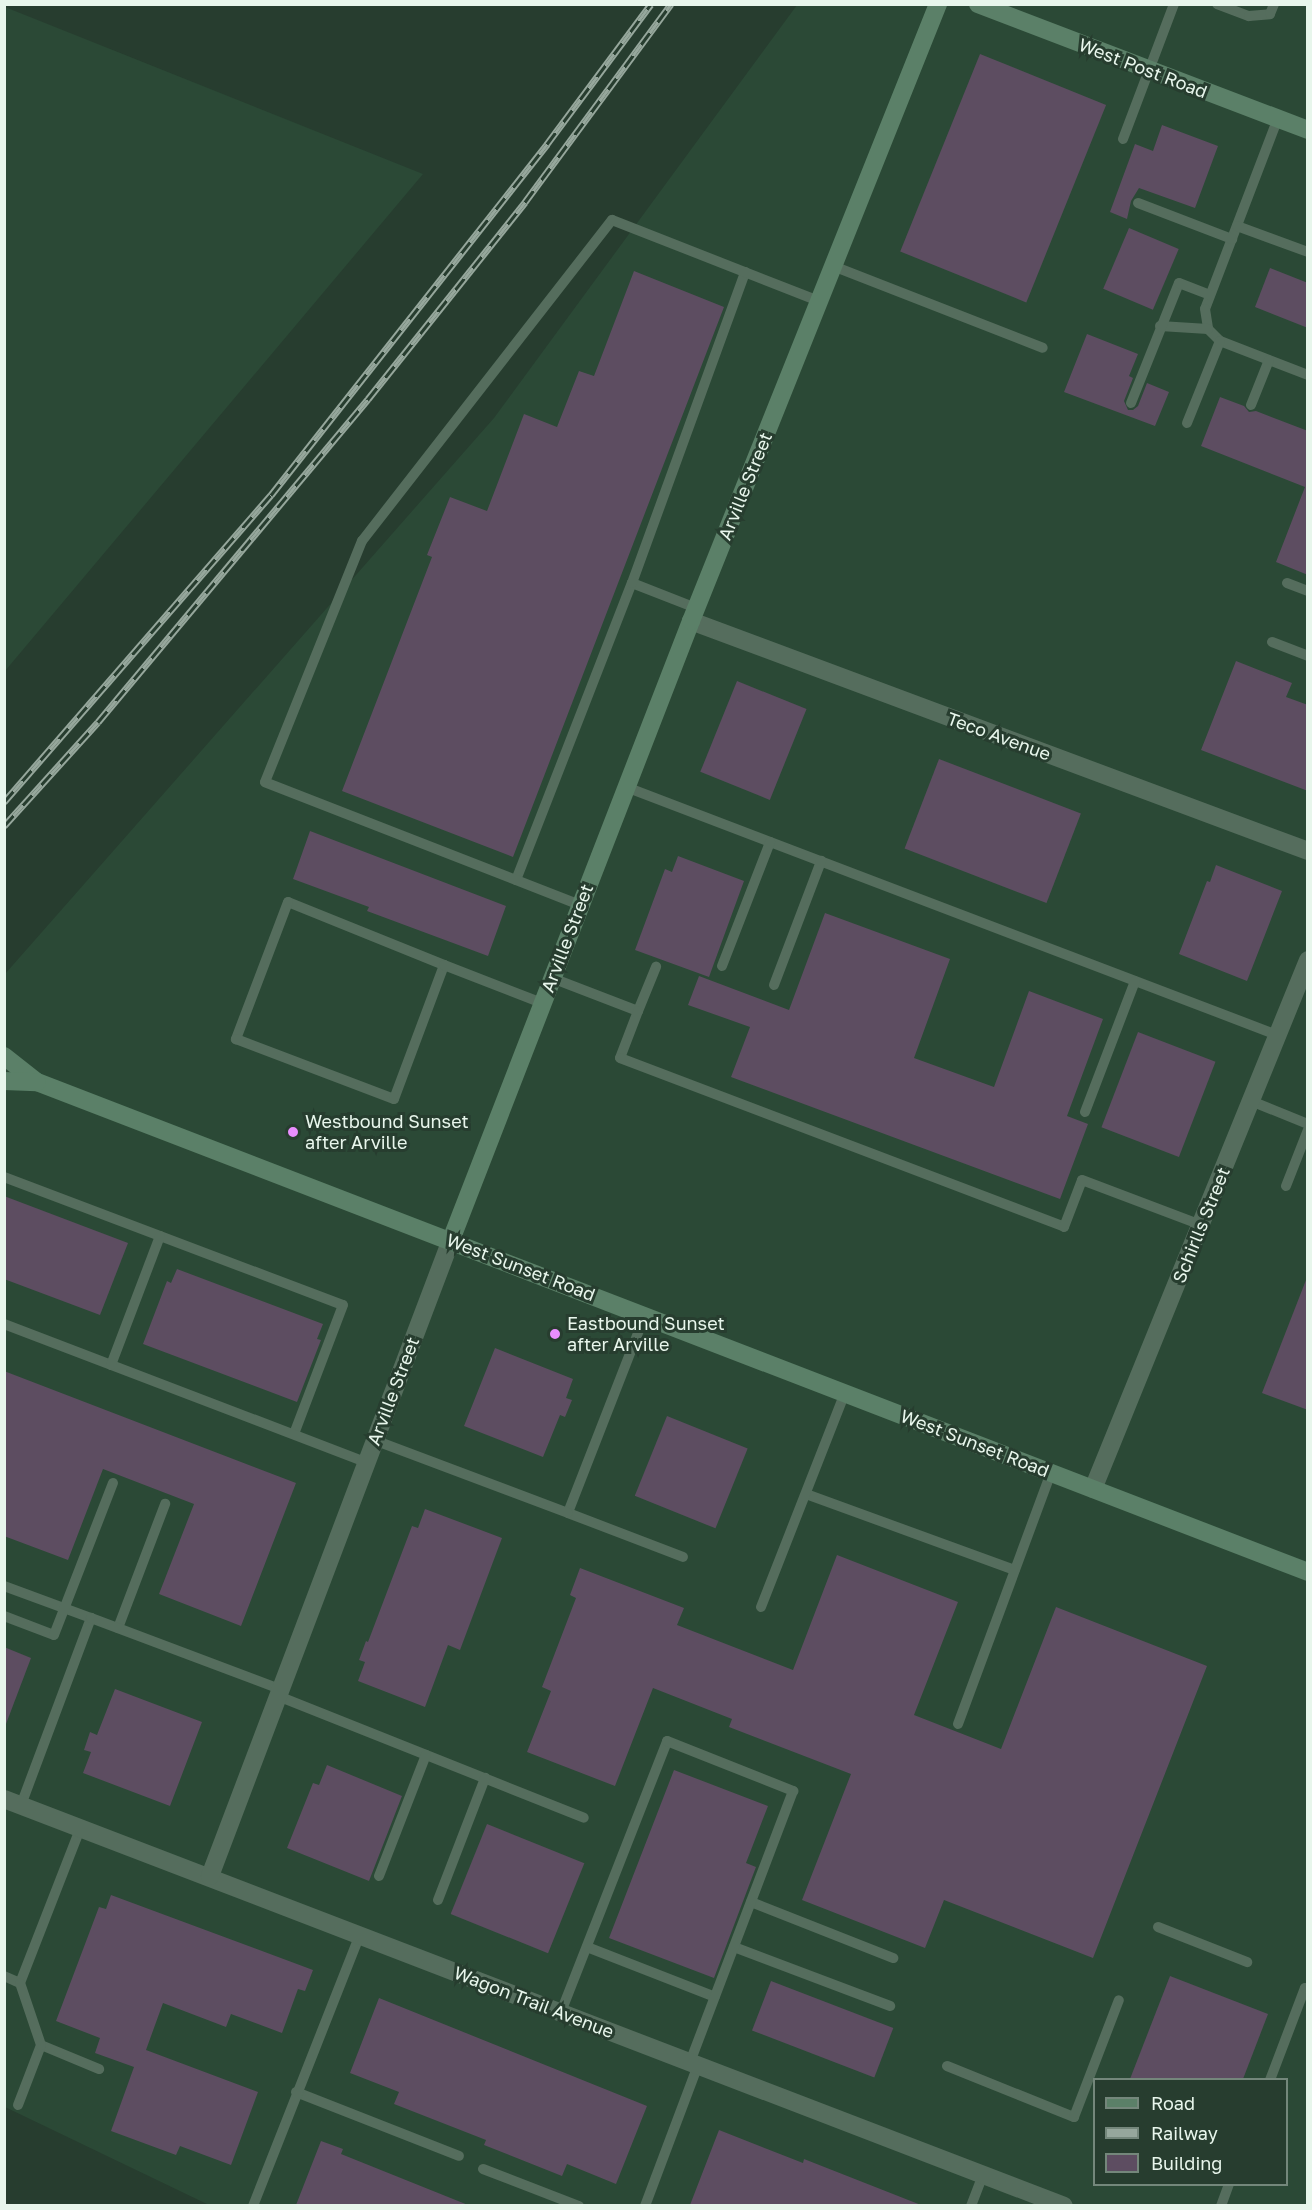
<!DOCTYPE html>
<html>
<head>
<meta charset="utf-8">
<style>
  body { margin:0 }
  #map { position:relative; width:1312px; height:2210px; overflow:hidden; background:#273d2f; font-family:"Golos Text",sans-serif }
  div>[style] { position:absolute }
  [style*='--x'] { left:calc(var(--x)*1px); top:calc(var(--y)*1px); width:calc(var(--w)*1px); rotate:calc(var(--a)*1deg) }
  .built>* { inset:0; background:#2b4936 }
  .building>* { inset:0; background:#5d4d61; transform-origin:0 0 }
  .lane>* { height:10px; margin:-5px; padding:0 5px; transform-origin:5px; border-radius:5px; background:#556d5d }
  .street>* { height:18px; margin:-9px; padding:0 9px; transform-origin:9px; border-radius:9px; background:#556d5d }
  .secondary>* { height:18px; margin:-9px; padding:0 9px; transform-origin:9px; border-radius:9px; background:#5b8068 }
  .rail>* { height:7px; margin-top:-3.5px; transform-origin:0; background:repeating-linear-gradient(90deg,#273d2f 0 14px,#96a79c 0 28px); box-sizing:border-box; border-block:2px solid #96a79c }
  .dots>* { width:16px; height:16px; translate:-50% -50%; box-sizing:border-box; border:3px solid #273d2f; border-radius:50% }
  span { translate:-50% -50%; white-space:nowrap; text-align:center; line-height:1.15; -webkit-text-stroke:6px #273d2f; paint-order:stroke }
  .street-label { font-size:18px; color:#e8f6ec }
  .poi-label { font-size:18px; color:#e8f6ec }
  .left { translate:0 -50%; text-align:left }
  .frame { position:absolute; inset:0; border:6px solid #e8f6ec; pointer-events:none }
  .legend { position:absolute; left:1093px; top:2078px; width:195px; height:108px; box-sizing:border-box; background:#273d2f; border:2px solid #74877b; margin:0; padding:8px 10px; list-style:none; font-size:18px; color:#e8f6ec }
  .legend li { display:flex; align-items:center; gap:12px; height:30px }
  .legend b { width:30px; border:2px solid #74877b }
</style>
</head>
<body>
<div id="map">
  <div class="built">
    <div style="clip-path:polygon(evenodd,797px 5px,1307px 5px,1307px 2205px,209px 2205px,5px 2107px,5px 974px,494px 418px,797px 5px,1094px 2080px,1286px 2080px,1286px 2184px,1094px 2184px,1094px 2080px)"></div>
    <div style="clip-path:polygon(5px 7px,423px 174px,5px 671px)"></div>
  </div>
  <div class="building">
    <div style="left:980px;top:54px;width:136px;height:213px;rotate:22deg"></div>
    <div style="clip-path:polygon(1162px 125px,1218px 146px,1195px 208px,1139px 188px,1131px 201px,1127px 219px,1110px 212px,1135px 144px,1153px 151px)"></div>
    <div style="left:1129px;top:228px;width:54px;height:66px;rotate:23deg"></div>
    <div style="clip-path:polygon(1270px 268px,1308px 283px,1308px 328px,1255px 307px)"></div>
    <div style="clip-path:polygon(634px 271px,724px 307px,513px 857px,342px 791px,432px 557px,427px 555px,450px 497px,487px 511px,524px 414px,557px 427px,579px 371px,594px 376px)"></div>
    <div style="clip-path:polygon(1087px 334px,1138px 354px,1129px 376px,1133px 378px,1124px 401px,1128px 410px,1133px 410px,1138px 406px,1147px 383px,1169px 392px,1155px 426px,1064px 392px)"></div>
    <div style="clip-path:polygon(1220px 397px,1244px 406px,1249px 412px,1256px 411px,1308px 431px,1308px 575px,1276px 562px,1305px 487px,1201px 446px)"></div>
    <div style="clip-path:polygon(1236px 661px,1292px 683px,1286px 697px,1308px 705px,1308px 791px,1201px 750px)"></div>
    <div style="left:737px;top:681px;width:75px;height:98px;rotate:22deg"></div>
    <div style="left:939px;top:759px;width:152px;height:96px;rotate:21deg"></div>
    <div style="clip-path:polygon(310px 831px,506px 906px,488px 956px,367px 911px,369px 907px,293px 879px)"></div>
    <div style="clip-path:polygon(678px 856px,744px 881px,709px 977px,635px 950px,665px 869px,672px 872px)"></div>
    <div style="clip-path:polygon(1216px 865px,1282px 891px,1247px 981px,1179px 954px,1207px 881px,1210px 882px)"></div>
    <div style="clip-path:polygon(825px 913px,950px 959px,914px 1058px,994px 1087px,1029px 991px,1103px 1019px,1067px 1116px,1088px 1124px,1060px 1199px,731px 1077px,750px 1027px,688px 1005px,699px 976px,789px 1010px)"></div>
    <div style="left:1138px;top:1032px;width:83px;height:102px;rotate:21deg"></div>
    <div style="clip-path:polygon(4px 1196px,128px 1243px,100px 1315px,4px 1279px)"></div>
    <div style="clip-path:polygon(177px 1269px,323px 1324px,317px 1339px,321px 1340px,297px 1402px,143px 1344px,167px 1281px,171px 1283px)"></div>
    <div style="clip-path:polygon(1306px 1280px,1308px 1280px,1308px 1410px,1262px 1393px)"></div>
    <div style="clip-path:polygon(495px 1348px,573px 1379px,566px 1398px,572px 1400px,565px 1417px,560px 1415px,543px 1457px,464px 1426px)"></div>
    <div style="clip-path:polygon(4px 1371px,296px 1483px,241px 1626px,159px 1594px,194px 1504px,103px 1469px,68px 1560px,4px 1536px)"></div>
    <div style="left:667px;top:1416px;width:87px;height:86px;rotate:22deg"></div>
    <div style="clip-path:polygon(425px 1509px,502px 1538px,460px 1650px,448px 1645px,425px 1707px,358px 1681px,365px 1662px,359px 1660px,366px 1641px,368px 1642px,412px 1526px,418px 1528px)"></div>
    <div style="clip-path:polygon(837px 1555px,958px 1602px,914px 1715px,1001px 1749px,1056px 1607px,1207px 1666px,1093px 1958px,944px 1900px,925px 1948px,802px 1900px,851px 1774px,729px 1727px,732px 1719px,653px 1688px,615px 1786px,527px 1752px,551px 1691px,542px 1687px,576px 1598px,570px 1595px,580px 1568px,684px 1608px,677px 1625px,793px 1670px)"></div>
    <div style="clip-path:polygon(4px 1647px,31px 1658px,6px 1724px,4px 1723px)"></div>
    <div style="clip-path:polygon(115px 1689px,202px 1722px,170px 1806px,83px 1773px,91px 1752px,84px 1750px,90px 1732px,97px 1735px)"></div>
    <div style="clip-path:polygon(327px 1765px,402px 1796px,369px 1881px,287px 1848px,313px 1783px,319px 1785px)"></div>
    <div style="clip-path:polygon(674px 1770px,768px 1806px,746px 1863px,756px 1867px,714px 1978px,609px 1938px)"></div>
    <div style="left:487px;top:1824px;width:105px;height:97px;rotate:22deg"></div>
    <div style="clip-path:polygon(111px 1895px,313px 1970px,305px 1991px,298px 1989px,282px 2033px,231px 2014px,226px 2027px,163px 2003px,146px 2050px,258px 2092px,231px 2165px,180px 2146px,176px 2155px,111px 2131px,134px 2067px,95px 2053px,100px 2038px,56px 2021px,99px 1907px,106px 1909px)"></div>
    <div style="clip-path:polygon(1170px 1976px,1268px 2014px,1243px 2079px,1130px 2079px)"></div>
    <div style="left:771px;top:1981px;width:131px;height:53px;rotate:21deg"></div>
    <div style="clip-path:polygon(379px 1998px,647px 2106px,616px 2184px,567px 2164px,562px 2176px,484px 2145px,486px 2140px,394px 2104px,399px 2092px,350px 2073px)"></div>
    <div style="clip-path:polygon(719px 2130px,803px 2163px,804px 2159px,921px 2205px,690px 2205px)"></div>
    <div style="clip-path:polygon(321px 2141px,343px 2149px,341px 2154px,468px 2205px,296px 2205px)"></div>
  </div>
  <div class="lane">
    <div style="--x:1217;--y:4;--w:34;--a:21"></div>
    <div style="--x:1249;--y:16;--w:21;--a:-5"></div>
    <div style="--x:1270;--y:14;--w:11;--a:-68"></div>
    <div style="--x:1278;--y:118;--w:204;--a:110.9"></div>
    <div style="--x:1205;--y:309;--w:20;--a:81"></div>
    <div style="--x:1208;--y:329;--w:17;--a:45"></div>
    <div style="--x:1220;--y:341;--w:94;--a:21.1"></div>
    <div style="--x:1123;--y:139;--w:144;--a:-69.3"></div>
    <div style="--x:1138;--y:203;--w:101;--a:21"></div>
    <div style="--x:1237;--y:226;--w:76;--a:20.1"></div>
    <div style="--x:833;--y:266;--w:225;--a:21.3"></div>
    <div style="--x:1160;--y:326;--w:48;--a:3.6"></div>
    <div style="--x:1131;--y:403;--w:129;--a:-68.2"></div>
    <div style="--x:1179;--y:283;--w:33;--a:21"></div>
    <div style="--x:1251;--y:405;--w:48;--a:-68.2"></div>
    <div style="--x:1187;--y:423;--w:88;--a:-68.1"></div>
    <div style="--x:632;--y:583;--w:69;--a:21.3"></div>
    <div style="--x:1287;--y:583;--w:22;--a:21"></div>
    <div style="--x:1272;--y:642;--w:39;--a:21"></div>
    <div style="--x:626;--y:787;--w:697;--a:20.85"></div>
    <div style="--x:516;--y:880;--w:319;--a:-68.7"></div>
    <div style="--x:632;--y:583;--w:331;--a:-70"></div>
    <div style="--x:580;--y:905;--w:338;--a:-158.7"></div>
    <div style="--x:265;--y:782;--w:260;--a:-68.1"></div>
    <div style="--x:362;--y:541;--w:407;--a:-52.1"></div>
    <div style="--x:612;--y:220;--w:222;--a:21.4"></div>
    <div style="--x:444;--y:965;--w:168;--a:-158"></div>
    <div style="--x:288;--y:902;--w:147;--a:110.8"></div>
    <div style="--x:236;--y:1039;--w:169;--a:20.8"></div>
    <div style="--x:394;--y:1099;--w:143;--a:-69.5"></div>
    <div style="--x:444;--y:965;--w:105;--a:21.2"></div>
    <div style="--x:722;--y:966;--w:133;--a:-68.8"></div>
    <div style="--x:552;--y:978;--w:92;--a:21"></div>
    <div style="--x:638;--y:1011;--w:48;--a:-67.8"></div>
    <div style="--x:774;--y:985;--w:133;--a:-69.2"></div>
    <div style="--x:638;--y:1011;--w:50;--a:111"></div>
    <div style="--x:620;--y:1058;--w:475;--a:20.8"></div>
    <div style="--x:1064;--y:1227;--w:50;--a:-69"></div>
    <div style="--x:1082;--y:1180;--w:127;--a:20.7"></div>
    <div style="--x:1251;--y:1101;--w:61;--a:22"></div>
    <div style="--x:1085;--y:1112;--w:140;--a:-69.1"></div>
    <div style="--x:4;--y:1177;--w:362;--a:20.7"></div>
    <div style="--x:343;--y:1305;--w:138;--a:110.8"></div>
    <div style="--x:1286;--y:1186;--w:60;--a:-68.6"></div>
    <div style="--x:645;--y:1315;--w:212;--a:111.3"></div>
    <div style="--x:568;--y:1513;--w:123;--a:20.9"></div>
    <div style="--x:4;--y:1324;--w:387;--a:20.9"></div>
    <div style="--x:111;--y:1365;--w:138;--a:-69.2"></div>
    <div style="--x:374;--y:1440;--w:207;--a:20.6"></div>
    <div style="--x:806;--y:1494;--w:222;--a:20"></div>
    <div style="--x:4;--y:1586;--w:93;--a:20.2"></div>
    <div style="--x:761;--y:1607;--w:230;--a:-68.6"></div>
    <div style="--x:4;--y:1616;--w:53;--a:20.8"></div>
    <div style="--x:54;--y:1635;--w:163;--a:-68.8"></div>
    <div style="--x:118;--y:1628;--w:133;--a:-69.2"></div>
    <div style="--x:278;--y:1696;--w:329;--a:21.7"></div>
    <div style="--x:958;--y:1724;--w:269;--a:-69.7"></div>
    <div style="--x:21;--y:1805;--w:200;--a:-69.5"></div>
    <div style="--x:91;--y:1618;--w:202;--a:20.6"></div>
    <div style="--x:379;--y:1876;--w:130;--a:-68.8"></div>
    <div style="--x:438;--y:1900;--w:131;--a:-68.9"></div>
    <div style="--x:751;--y:1902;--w:153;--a:21.5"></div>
    <div style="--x:1158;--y:1927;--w:96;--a:21.5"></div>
    <div style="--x:587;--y:1947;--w:137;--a:21.3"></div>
    <div style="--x:734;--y:1947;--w:167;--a:20.7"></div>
    <div style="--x:4;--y:1976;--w:17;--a:24"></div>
    <div style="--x:20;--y:1983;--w:165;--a:-68.7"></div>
    <div style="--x:561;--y:2012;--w:291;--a:-68.6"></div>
    <div style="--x:667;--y:1741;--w:136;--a:21.6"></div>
    <div style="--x:793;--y:1791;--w:290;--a:110.8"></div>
    <div style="--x:41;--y:2045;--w:63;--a:22.5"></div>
    <div style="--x:947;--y:2066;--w:137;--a:21.9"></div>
    <div style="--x:1074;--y:2117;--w:125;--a:-69"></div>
    <div style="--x:1270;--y:2080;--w:98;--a:-69.2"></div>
    <div style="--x:1305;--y:1988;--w:3;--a:18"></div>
    <div style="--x:296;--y:2092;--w:175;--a:21.4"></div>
    <div style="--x:18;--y:2105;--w:64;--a:-69"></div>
    <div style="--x:41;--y:2045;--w:65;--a:-108.7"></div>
    <div style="--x:483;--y:2169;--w:103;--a:21.1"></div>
    <div style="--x:253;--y:2206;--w:292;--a:-68.5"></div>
    <div style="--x:645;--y:2206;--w:151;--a:-69.4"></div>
    <div style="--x:971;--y:2206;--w:34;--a:-69"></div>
    <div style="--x:1221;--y:2206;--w:23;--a:-70"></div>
  </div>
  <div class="street">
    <div style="--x:691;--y:621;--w:658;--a:20.44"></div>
    <div style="--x:1093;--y:1489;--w:571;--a:-67.88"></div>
    <div style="--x:4;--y:1799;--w:1135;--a:21"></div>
    <div style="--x:210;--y:1876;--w:680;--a:-69.25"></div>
  </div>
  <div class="secondary">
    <div style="--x:978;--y:4;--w:353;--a:20.9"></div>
    <div style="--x:4;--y:1056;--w:42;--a:38.2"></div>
    <div style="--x:37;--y:1082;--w:1362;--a:21.08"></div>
    <div style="--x:4;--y:1081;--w:33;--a:2"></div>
    <div style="--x:451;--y:1240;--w:664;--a:-68.81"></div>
    <div style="--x:691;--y:621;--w:665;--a:-68.18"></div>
  </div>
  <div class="rail">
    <div style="--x:4;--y:802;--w:407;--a:-49"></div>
    <div style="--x:271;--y:495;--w:447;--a:-51.8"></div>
    <div style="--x:547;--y:144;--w:174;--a:-53.4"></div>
    <div style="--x:4;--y:826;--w:140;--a:-47.9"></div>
    <div style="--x:98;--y:722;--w:421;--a:-50.1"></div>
    <div style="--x:368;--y:399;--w:252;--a:-51.4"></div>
    <div style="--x:525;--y:202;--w:246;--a:-53.6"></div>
  </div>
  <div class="dots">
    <div style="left:293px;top:1132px;background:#e98efe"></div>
    <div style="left:555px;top:1334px;background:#e98efe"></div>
  </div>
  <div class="street-label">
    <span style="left:1143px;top:68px;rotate:21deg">West Post Road</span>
    <span style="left:745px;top:486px;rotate:-68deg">Arville Street</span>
    <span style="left:999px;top:736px;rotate:20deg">Teco Avenue</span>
    <span style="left:567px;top:938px;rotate:-69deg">Arville Street</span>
    <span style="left:1201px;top:1225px;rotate:-68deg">Schirlls Street</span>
    <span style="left:521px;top:1267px;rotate:21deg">West Sunset Road</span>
    <span style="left:393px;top:1391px;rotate:-69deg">Arville Street</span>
    <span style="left:975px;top:1443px;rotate:21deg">West Sunset Road</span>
    <span style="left:534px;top:2002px;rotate:21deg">Wagon Trail Avenue</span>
  </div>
  <div class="poi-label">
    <span class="left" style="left:305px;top:1132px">Westbound Sunset<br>after Arville</span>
    <span class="left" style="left:567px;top:1334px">Eastbound Sunset<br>after Arville</span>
  </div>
  <div class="frame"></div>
  <ul class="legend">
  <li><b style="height:8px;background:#5b8068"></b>Road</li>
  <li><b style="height:8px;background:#96a79c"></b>Railway</li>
  <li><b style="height:16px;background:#5d4d61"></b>Building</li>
  </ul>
</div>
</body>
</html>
